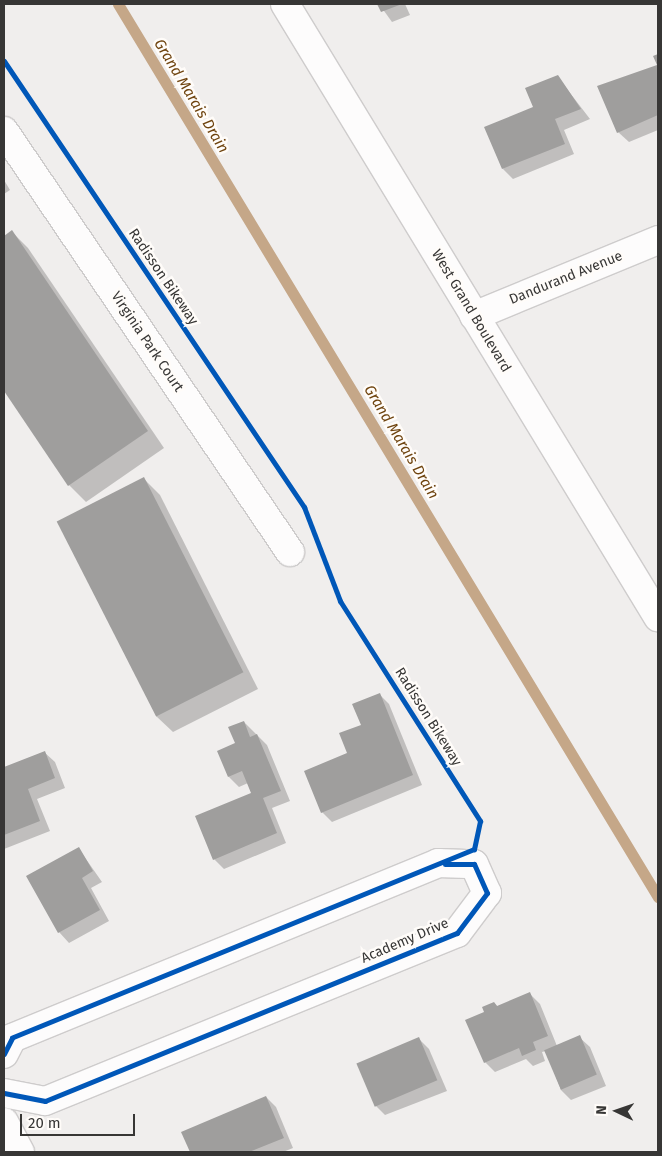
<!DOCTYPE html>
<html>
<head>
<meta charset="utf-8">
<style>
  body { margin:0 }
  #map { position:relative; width:662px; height:1156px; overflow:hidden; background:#f0eeed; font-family:"Fira Sans",sans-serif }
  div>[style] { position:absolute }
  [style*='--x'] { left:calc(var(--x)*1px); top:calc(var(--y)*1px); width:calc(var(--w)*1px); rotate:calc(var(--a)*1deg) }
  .shadow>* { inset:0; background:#0003 }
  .stream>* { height:11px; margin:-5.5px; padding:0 5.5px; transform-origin:5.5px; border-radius:5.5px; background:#c5a788 }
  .building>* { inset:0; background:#9f9e9d; transform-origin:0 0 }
  .roads { filter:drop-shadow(1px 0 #cecccc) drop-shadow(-1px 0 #cecccc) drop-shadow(0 1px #cecccc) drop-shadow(0 -1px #cecccc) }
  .street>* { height:28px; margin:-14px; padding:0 14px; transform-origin:14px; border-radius:14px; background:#fdfcfc }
  .secondary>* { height:28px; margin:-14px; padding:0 14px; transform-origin:14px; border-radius:14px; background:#fdfcfc }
  .cycleway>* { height:5px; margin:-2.5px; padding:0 2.5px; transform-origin:2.5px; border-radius:2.5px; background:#0057b8 }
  span { translate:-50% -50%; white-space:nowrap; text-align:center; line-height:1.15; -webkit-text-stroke:5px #fffcf9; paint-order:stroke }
  .street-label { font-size:14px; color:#373635 }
  .water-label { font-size:15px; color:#6e430e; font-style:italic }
  .frame { position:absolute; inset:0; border:5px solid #373635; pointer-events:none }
  .north { position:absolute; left:592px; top:1086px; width:50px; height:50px; -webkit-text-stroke:4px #fffcf9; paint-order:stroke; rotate:273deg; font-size:14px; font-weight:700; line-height:20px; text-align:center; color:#373635 }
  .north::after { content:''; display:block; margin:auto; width:18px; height:22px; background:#373635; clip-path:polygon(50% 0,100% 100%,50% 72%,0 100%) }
  .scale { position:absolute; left:20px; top:1114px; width:115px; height:22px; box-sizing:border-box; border:2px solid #373635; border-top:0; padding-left:6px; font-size:15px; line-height:18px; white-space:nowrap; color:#373635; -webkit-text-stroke:4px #fffcf9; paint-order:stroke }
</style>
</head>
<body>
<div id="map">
  <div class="shadow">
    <div style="clip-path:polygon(379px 4px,405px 4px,410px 15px,392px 22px)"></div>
    <div style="clip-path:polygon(658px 66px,658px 130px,629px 142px,618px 132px,599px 87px)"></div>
    <div style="clip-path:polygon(557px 76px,590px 119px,564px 130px,574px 154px,513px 179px,503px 169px,535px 107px)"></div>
    <div style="clip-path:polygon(4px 180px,10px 190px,4px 194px)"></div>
    <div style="clip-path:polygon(12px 232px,28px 248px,164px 448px,86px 502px,69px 485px,4px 389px,4px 237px)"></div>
    <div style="clip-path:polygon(144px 479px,160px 495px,258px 689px,173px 732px,156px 716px)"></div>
    <div style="clip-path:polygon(379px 694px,389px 704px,422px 785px,332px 822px,322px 812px)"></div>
    <div style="clip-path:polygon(244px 722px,267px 745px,290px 801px,272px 808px,286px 843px,224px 869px,214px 859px,253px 794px,248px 783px,239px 787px,229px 777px)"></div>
    <div style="clip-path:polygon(44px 752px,55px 762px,65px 788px,37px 799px,50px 831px,4px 849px,4px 768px)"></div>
    <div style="clip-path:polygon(79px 849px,102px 882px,91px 888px,109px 921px,69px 943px,59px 932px)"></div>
    <div style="clip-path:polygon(530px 994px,540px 1004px,557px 1046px,579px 1037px,590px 1047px,606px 1086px,571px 1100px,561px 1090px,546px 1051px,542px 1052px,545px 1061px,533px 1066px,526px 1059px,495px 1072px,485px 1062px,486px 1012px,494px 1003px,498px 1007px)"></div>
    <div style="clip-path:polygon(419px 1039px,429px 1049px,447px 1091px,385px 1115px,375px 1105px)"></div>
    <div style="clip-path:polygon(266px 1097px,276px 1107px,293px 1148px,283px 1152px,192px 1152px,183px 1132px)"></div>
  </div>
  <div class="stream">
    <div style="--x:118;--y:4;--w:1044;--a:58.84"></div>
  </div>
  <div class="building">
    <div style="clip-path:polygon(377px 4px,402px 4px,381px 12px)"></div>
    <div style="clip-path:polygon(658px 54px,658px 115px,617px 133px,597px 86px,657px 65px,653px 56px)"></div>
    <div style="clip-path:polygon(558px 75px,581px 109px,555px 119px,565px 144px,502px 169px,484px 127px,533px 107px,525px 88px)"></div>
    <div style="clip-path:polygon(12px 230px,148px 431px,68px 486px,4px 391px,4px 236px)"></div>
    <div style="left:144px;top:477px;width:219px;height:98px;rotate:63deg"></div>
    <div style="clip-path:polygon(380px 693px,413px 775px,321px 813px,304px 771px,347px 753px,339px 733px,361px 725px,352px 704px)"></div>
    <div style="clip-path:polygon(244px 721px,250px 737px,257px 734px,281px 791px,263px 798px,277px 833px,213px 860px,195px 816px,251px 793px,242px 771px,228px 777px,217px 751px,235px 743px,228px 727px)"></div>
    <div style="clip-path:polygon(45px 751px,55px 778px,28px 789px,40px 821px,4px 835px,4px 767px)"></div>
    <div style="clip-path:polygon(79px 847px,93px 871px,82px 878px,100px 910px,58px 933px,26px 876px)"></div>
    <div style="clip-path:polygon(530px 992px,548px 1036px,533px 1042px,536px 1050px,522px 1056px,519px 1048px,484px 1063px,465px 1020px,484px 1012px,482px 1007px,494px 1002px,497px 1006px)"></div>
    <div style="left:580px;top:1035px;width:43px;height:39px;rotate:67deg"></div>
    <div style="left:419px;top:1037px;width:47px;height:68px;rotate:67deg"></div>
    <div style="clip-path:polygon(266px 1096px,284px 1138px,249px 1152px,190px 1152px,181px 1132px)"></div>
  </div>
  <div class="roads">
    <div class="street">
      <div style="--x:4;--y:131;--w:509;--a:55.81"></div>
      <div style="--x:474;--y:316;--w:199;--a:-22.4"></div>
      <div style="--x:4;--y:1054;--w:18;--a:-63"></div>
      <div style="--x:12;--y:1038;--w:461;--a:-22.3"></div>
      <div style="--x:438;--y:863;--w:36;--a:2"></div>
      <div style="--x:474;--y:864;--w:32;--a:66"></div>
      <div style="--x:487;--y:893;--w:50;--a:126.9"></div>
      <div style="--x:457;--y:933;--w:445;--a:157.8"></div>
      <div style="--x:45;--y:1101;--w:42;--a:-169"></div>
    </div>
    <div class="secondary">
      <div style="--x:285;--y:4;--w:718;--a:58.68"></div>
      <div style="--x:4;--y:1122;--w:34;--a:62"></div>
    </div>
  </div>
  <div class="cycleway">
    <div style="--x:4;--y:61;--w:538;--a:56.07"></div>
    <div style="--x:304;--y:507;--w:101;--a:69"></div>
    <div style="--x:340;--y:601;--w:261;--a:57.5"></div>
    <div style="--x:480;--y:821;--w:29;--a:102"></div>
    <div style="--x:474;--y:849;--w:499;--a:157.8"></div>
    <div style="--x:12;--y:1038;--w:18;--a:117"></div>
    <div style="--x:4;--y:1093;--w:42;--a:11"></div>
    <div style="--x:45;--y:1101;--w:445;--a:-22.2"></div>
    <div style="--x:457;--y:933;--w:50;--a:-53.1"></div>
    <div style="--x:487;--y:893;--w:32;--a:-114"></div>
    <div style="--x:474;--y:864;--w:29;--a:180"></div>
  </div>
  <div class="street-label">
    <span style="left:163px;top:277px;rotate:56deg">Radisson Bikeway</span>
    <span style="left:566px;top:278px;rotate:-22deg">Dandurand Avenue</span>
    <span style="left:471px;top:311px;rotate:59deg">West Grand Boulevard</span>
    <span style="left:147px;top:342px;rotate:56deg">Virginia Park Court</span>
    <span style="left:428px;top:717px;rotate:58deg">Radisson Bikeway</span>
    <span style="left:405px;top:941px;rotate:-23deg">Academy Drive</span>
  </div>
  <div class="water-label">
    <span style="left:191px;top:96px;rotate:59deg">Grand Marais Drain</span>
    <span style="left:401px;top:442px;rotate:59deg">Grand Marais Drain</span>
  </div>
  <div class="frame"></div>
  <div class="north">N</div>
  <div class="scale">20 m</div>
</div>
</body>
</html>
